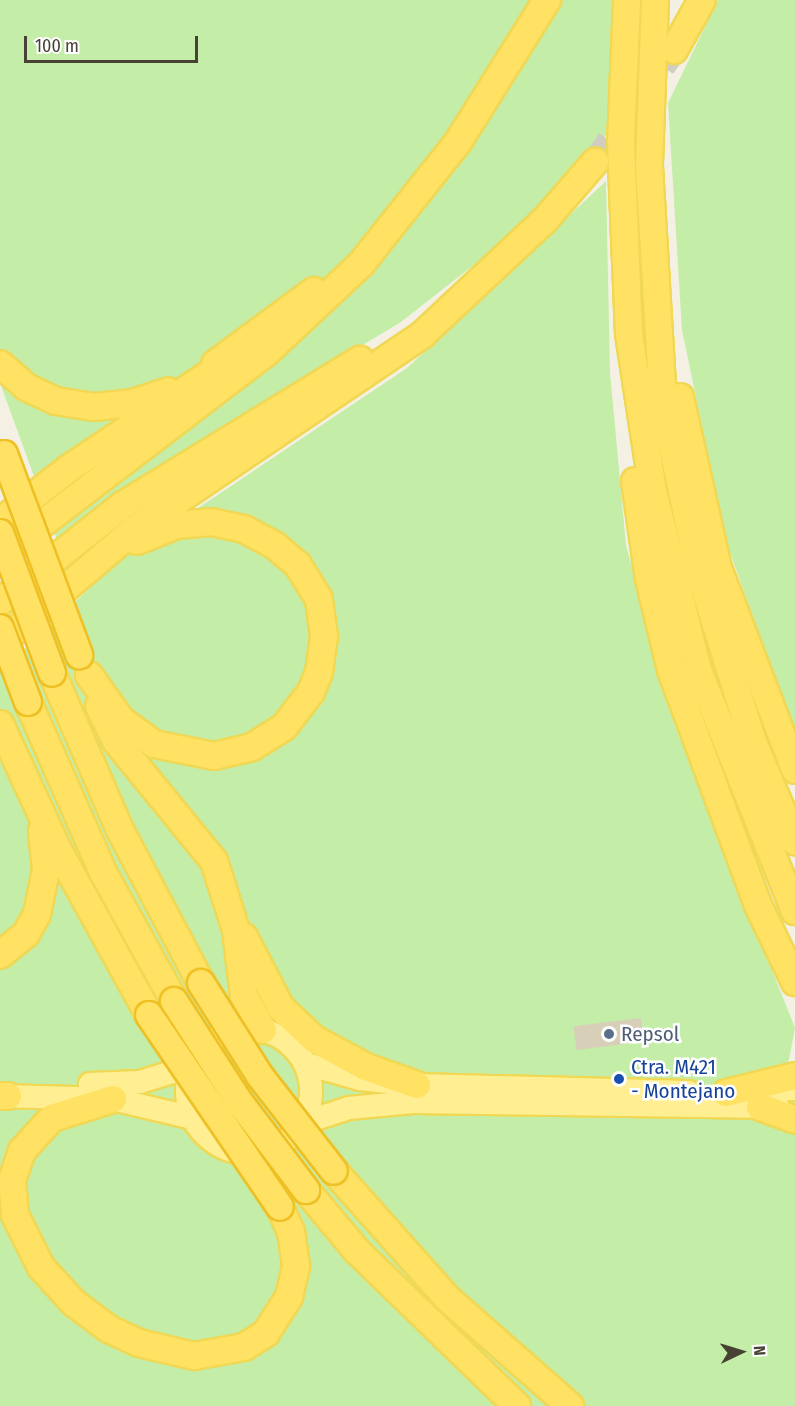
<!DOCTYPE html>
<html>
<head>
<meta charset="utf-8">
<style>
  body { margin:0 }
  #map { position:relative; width:795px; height:1406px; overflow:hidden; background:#f4f1e4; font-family:"Fira Sans Condensed",sans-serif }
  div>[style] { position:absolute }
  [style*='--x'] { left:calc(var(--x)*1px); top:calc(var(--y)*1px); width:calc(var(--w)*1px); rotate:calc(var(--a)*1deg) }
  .green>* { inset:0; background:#c4eda8 }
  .building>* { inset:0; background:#d7cfb8; transform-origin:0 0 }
  .highway-tunnel>* { height:26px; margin-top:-13px; transform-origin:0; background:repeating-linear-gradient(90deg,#d1cec1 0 26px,transparent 0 39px) }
  .roads { filter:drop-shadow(2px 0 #f0d855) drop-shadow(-2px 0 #f0d855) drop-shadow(0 2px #f0d855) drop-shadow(0 -2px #f0d855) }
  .primary>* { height:22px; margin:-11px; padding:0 11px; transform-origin:11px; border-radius:11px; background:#ffef92 }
  .primary>.ring { margin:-11px; padding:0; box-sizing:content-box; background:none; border:22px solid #ffef92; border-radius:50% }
  .highway>* { height:26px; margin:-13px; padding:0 13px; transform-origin:13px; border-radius:13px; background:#ffe164 }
  .bridges { filter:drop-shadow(2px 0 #eec024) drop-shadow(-2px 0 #eec024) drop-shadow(0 2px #eec024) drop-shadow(0 -2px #eec024) }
  .highway-bridge>* { height:26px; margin:-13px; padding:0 13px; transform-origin:13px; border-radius:13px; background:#ffe164 }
  .dots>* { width:16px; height:16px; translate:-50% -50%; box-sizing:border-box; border:3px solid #fff; border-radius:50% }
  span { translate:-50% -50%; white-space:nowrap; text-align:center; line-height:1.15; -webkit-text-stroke:5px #fff; paint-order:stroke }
  .service-label { font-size:21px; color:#4e5e75 }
  .left { translate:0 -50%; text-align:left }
  .transit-label { font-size:21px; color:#164399 }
  .north { position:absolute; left:711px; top:1322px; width:60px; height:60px; -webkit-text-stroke:4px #fff; paint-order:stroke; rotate:86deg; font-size:16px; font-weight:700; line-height:24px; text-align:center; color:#474233 }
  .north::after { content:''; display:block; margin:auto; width:21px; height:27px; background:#474233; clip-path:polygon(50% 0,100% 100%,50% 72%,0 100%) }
  .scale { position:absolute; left:24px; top:36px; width:174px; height:27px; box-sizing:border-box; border:3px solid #474233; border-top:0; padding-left:8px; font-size:18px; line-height:21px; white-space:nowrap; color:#474233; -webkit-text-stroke:4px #fff; paint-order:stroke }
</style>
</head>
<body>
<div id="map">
  <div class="green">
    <div style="clip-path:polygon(0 0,612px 0,607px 134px,508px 238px,401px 322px,141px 478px,59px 545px,0 383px)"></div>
    <div style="clip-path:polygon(718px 0,795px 0,795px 736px,726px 541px,682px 330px,668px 103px)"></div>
    <div style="clip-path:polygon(606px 181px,610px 372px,626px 545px,675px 726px,795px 1028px,788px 1064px,795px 1090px,795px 1406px,0 1406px,0 672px,119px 561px,407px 368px)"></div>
  </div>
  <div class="building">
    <div style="left:641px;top:1018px;width:24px;height:68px;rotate:83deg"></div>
  </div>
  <div class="highway-tunnel">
    <div style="--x:595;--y:162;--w:137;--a:-54.8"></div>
  </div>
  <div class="roads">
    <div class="primary">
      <div class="ring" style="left:187px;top:1029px;width:102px;height:102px"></div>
      <div style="--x:306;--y:1064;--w:56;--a:15.5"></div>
      <div style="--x:360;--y:1079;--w:57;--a:6"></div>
      <div style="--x:417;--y:1085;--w:272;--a:1.5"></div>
      <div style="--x:90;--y:1084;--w:50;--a:-2.3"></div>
      <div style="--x:140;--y:1082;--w:53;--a:-17.4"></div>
      <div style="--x:758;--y:1092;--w:37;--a:-5"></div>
      <div style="--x:0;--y:1096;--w:113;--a:1.5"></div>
      <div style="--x:113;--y:1099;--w:82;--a:13.4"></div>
      <div style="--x:303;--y:1123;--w:48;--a:-18.1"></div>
      <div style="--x:349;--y:1108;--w:64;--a:-5.4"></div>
      <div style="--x:413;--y:1102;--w:365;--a:0.8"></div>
    </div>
    <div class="highway">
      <div style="--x:627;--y:0;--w:143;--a:92.4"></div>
      <div style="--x:621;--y:143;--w:191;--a:87.6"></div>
      <div style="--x:629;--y:334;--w:159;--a:81.3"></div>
      <div style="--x:653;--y:491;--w:185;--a:75.9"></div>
      <div style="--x:698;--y:670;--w:260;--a:68.1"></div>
      <div style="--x:655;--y:0;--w:166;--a:92.1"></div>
      <div style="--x:649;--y:166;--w:236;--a:86.6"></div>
      <div style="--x:663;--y:402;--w:173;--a:78"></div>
      <div style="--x:699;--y:571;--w:179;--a:72.5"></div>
      <div style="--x:753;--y:742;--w:108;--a:67.2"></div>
      <div style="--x:674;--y:50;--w:57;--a:-60.8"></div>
      <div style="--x:0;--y:364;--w:35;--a:41"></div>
      <div style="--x:26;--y:387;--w:33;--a:25"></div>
      <div style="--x:56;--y:401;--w:39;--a:9"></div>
      <div style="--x:95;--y:407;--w:37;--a:-6"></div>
      <div style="--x:132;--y:403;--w:38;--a:-18"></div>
      <div style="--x:215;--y:364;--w:123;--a:-36.4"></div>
      <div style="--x:680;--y:397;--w:175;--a:77.5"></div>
      <div style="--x:718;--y:568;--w:216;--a:69.1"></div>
      <div style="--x:635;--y:481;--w:99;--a:81.9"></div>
      <div style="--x:649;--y:579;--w:94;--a:76.4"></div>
      <div style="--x:671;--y:670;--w:248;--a:69.7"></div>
      <div style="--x:757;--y:903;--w:88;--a:64.3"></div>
      <div style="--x:0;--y:522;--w:86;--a:-37.9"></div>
      <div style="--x:68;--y:469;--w:199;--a:-33.9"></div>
      <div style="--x:0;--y:556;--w:336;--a:-37.4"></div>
      <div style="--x:267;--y:352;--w:129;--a:-43.1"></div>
      <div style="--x:361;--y:264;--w:156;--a:-51.5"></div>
      <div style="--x:458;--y:142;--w:168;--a:-57.9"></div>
      <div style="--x:0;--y:602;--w:157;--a:-38.3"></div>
      <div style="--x:123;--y:505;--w:278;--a:-31.5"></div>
      <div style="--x:0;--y:644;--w:176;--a:-40.4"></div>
      <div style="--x:134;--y:530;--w:349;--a:-34.1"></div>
      <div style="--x:423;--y:334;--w:167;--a:-43.1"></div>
      <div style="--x:545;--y:220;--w:77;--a:-49.2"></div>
      <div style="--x:52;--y:673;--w:171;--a:66.6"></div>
      <div style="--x:120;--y:830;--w:173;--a:62.1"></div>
      <div style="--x:89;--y:675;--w:55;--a:54.6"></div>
      <div style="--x:121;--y:720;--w:41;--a:36"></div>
      <div style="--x:154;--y:744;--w:61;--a:11.3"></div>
      <div style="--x:214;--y:756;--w:39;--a:-13"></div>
      <div style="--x:252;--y:747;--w:38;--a:-32"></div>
      <div style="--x:284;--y:727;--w:44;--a:-52.4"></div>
      <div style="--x:311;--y:692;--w:22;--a:-68"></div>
      <div style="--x:319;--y:672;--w:36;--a:-82"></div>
      <div style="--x:324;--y:636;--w:37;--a:-98"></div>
      <div style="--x:319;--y:599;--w:40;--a:-122"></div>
      <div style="--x:298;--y:565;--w:31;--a:-140"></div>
      <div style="--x:274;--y:545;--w:34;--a:-152"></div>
      <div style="--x:244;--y:529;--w:33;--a:-168"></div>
      <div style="--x:212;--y:522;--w:35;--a:175"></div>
      <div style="--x:177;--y:525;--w:43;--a:158.2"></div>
      <div style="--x:28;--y:702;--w:188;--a:66.2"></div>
      <div style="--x:104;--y:874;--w:145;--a:61.1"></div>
      <div style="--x:99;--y:706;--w:39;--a:64"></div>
      <div style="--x:116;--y:741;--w:155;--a:50.8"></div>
      <div style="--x:214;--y:861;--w:72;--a:72.3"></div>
      <div style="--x:236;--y:930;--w:66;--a:83.1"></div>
      <div style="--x:244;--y:996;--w:39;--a:61"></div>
      <div style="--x:0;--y:724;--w:136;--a:65.3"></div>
      <div style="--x:57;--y:848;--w:191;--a:61.1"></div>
      <div style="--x:244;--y:937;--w:80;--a:62.5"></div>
      <div style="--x:281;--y:1008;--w:45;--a:43.2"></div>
      <div style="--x:314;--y:1039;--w:59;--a:28.3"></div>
      <div style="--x:366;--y:1067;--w:54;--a:19.4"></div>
      <div style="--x:0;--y:955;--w:33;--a:-39"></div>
      <div style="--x:26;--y:934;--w:23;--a:-61"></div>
      <div style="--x:37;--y:914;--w:45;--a:-78.4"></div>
      <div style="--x:46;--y:870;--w:39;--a:-96"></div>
      <div style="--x:726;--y:1093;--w:71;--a:-13.8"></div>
      <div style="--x:0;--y:1096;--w:8;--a:0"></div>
      <div style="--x:113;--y:1099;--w:64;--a:162.7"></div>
      <div style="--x:52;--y:1118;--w:45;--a:132.3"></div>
      <div style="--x:22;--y:1151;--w:31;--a:109"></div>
      <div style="--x:12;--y:1180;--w:35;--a:85"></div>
      <div style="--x:15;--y:1215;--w:58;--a:63.4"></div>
      <div style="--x:41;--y:1267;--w:49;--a:47.5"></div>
      <div style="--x:74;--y:1303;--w:44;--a:36.6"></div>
      <div style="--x:109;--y:1329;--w:33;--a:25"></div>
      <div style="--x:139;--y:1343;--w:57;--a:13.3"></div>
      <div style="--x:194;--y:1356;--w:51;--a:-10.2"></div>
      <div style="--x:244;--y:1347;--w:26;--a:-32"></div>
      <div style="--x:266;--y:1333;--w:43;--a:-57.4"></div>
      <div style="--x:289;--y:1297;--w:32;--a:-77"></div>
      <div style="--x:296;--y:1266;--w:34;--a:-98"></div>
      <div style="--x:291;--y:1232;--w:27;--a:-114"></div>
      <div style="--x:760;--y:1107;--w:37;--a:20"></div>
      <div style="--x:334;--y:1171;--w:170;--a:48.3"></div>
      <div style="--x:447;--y:1298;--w:164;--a:41.3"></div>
      <div style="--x:306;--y:1190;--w:80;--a:50.1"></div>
      <div style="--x:357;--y:1251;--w:223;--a:44.1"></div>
    </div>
  </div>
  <div class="bridges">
    <div class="highway-bridge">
      <div style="--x:4;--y:454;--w:215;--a:69.5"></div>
      <div style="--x:0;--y:533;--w:149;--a:69.6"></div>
      <div style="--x:0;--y:628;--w:79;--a:69.3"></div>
      <div style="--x:201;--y:983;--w:110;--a:57.6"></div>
      <div style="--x:260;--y:1076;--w:120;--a:52.1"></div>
      <div style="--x:174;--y:1001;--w:118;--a:57.1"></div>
      <div style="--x:238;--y:1100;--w:113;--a:52.9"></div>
      <div style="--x:149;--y:1015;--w:232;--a:55.7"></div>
    </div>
  </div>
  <div class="dots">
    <div style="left:609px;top:1034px;background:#5c6f8a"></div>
    <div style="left:619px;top:1079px;background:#1a4fb4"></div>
  </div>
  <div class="service-label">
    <span class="left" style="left:621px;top:1034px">Repsol</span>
  </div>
  <div class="transit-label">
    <span class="left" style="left:631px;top:1079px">Ctra. M421<br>- Montejano</span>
  </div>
  <div class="north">N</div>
  <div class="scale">100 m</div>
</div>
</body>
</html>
